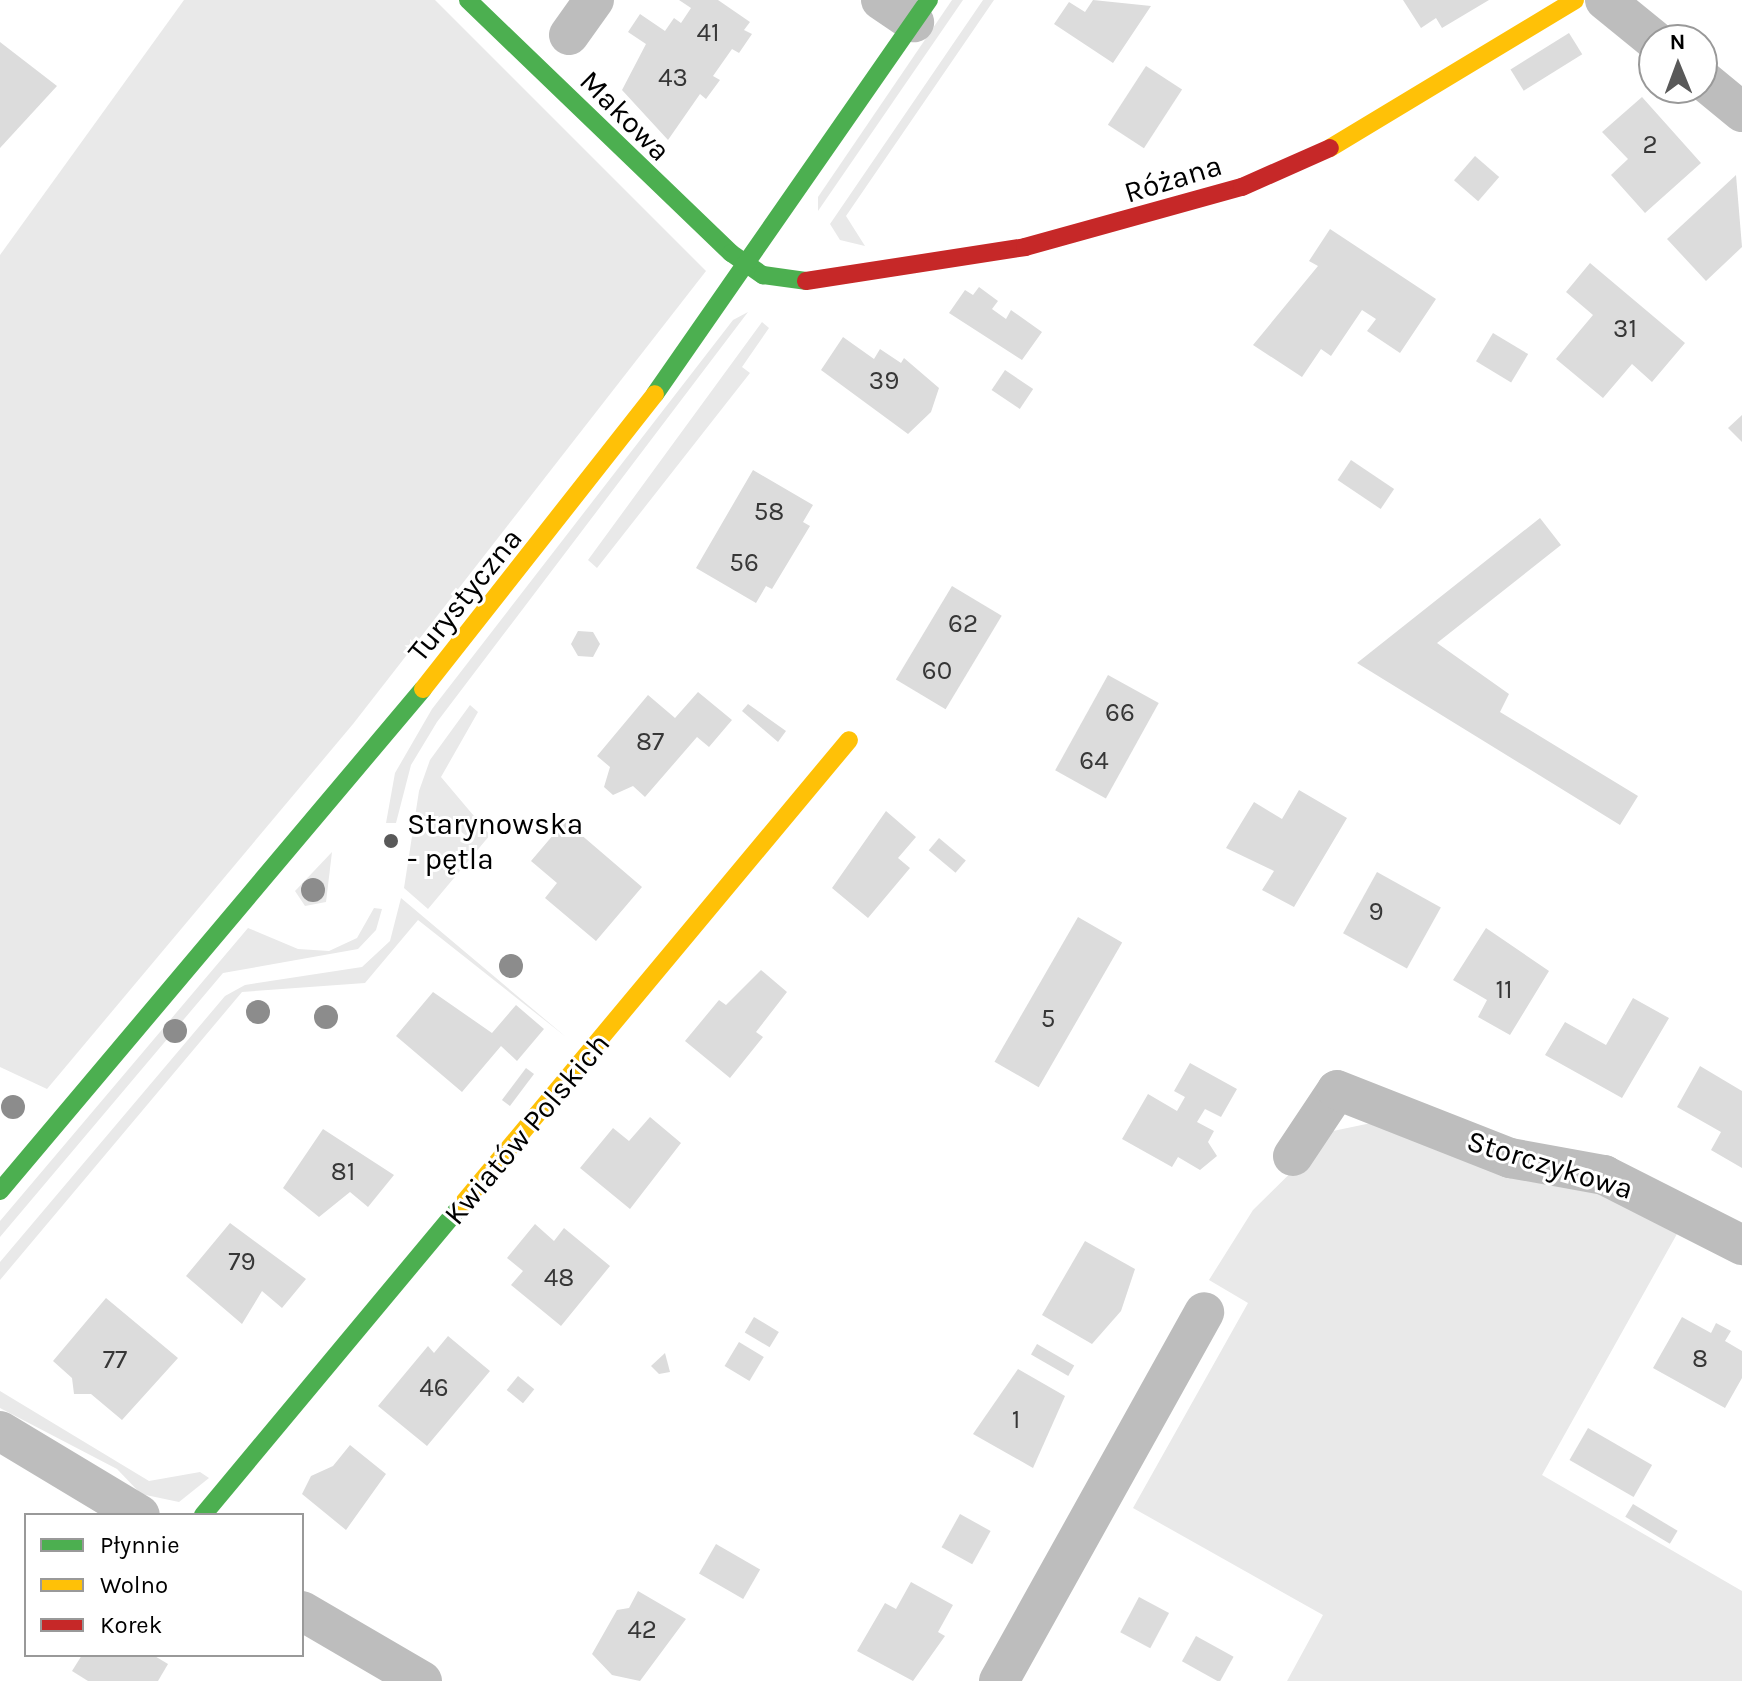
<!DOCTYPE html>
<html>
<head>
<meta charset="utf-8">
<style>
  body { margin:0 }
  #map { position:relative; width:1742px; height:1681px; overflow:hidden; background:#fff; font-family:Karla,sans-serif }
  div>[style] { position:absolute }
  [style*='--x'] { left:calc(var(--x)*1px); top:calc(var(--y)*1px); width:calc(var(--w)*1px); rotate:calc(var(--a)*1deg) }
  .green>* { inset:0; background:#e9e9e9 }
  .building>* { inset:0; background:#dcdcdc; transform-origin:0 0 }
  .street>* { height:40px; margin:-20px; padding:0 20px; transform-origin:20px; border-radius:20px; background:#bdbdbd }
  .fast>* { height:18px; margin:-9px; padding:0 9px; transform-origin:9px; border-radius:9px; background:#4caf50 }
  .slow>* { height:18px; margin:-9px; padding:0 9px; transform-origin:9px; border-radius:9px; background:#ffc107 }
  .jam>* { height:18px; margin:-9px; padding:0 9px; transform-origin:9px; border-radius:9px; background:#c62828 }
  .trees>* { width:24px; height:24px; margin:-12px; border-radius:50%; background:#8c8c8c }
  .dots>* { width:22px; height:22px; translate:-50% -50%; box-sizing:border-box; border:4px solid #fff; border-radius:50% }
  span { translate:-50% -50%; white-space:nowrap; text-align:center; line-height:1.15; -webkit-text-stroke:6px #fff; paint-order:stroke }
  .number-label { font-size:26px; color:#373737 }
  .number-label span { -webkit-text-stroke-width:0 }
  .street-label { font-size:30px; color:#000 }
  .poi-label { font-size:30px; color:#000 }
  .left { translate:0 -50%; text-align:left }
  .legend { position:absolute; left:24px; top:1513px; width:280px; height:144px; box-sizing:border-box; background:#fff; border:2px solid #999; margin:0; padding:10px 14px; list-style:none; font-size:24px; color:#000 }
  .legend li { display:flex; align-items:center; gap:16px; height:40px }
  .legend b { width:40px; border:2px solid #999 }
  .north { position:absolute; left:1638px; top:24px; width:80px; height:80px; box-sizing:border-box; background:#fff; border:2px solid #999; border-radius:50%; rotate:359deg; font-size:22px; font-weight:700; line-height:32px; text-align:center; color:#000 }
  .north::after { content:''; display:block; margin:auto; width:28px; height:36px; background:#595959; clip-path:polygon(50% 0,100% 100%,50% 72%,0 100%) }
</style>
</head>
<body>
<div id="map">
  <div class="green">
    <div style="clip-path:polygon(184px 0,435px 0,706px 271px,353px 724px,47px 1089px,0 1067px,0 255px)"></div>
    <div style="clip-path:polygon(952px 0,963px 0,818px 211px,818px 197px)"></div>
    <div style="clip-path:polygon(983px 0,994px 0,846px 216px,865px 246px,840px 240px,830px 224px)"></div>
    <div style="clip-path:polygon(748px 312px,437px 722px,411px 765px,396px 823px,386px 823px,395px 773px,432px 709px,733px 320px)"></div>
    <div style="clip-path:polygon(762px 322px,769px 328px,742px 367px,750px 373px,597px 568px,588px 560px)"></div>
    <div style="clip-path:polygon(470px 705px,478px 712px,441px 777px,490px 835px,428px 909px,404px 888px,419px 791px,430px 760px)"></div>
    <div style="clip-path:polygon(332px 852px,326px 902px,305px 906px,295px 891px)"></div>
    <div style="clip-path:polygon(401px 898px,566px 1037px,418px 920px,365px 983px,242px 992px,0 1280px,0 1262px,225px 996px,245px 985px,362px 967px,390px 941px)"></div>
    <div style="clip-path:polygon(374px 908px,382px 909px,376px 930px,358px 949px,223px 973px,0 1237px,0 1221px,248px 928px,298px 949px,329px 951px,357px 938px)"></div>
    <div style="clip-path:polygon(1376px 1122px,1601px 1184px,1682px 1225px,1542px 1475px,1742px 1591px,1742px 1681px,1287px 1681px,1323px 1615px,1133px 1508px,1248px 1303px,1209px 1280px,1253px 1210px,1333px 1131px)"></div>
    <div style="clip-path:polygon(0 1391px,149px 1481px,200px 1472px,209px 1478px,179px 1502px,141px 1494px,117px 1469px,0 1408px)"></div>
  </div>
  <div class="building">
    <div style="clip-path:polygon(679px 0,718px 0,750px 22px,744px 30px,752px 34px,739px 53px,732px 49px,713px 76px,720px 80px,706px 99px,700px 94px,668px 140px,622px 90px,646px 44px,628px 32px,640px 14px,665px 31px,674px 18px,681px 23px,691px 8px)"></div>
    <div style="clip-path:polygon(1093px 0,1151px 6px,1113px 63px,1054px 24px,1069px 2px,1085px 12px)"></div>
    <div style="clip-path:polygon(1403px 0,1489px 0,1442px 28px,1436px 18px,1421px 28px)"></div>
    <div style="left:1569px;top:33px;width:25px;height:69px;rotate:58deg"></div>
    <div style="clip-path:polygon(0 42px,57px 86px,0 148px)"></div>
    <div style="left:1146px;top:66px;width:43px;height:70px;rotate:33deg"></div>
    <div style="clip-path:polygon(1642px 97px,1701px 163px,1645px 213px,1611px 175px,1628px 159px,1602px 132px)"></div>
    <div style="left:1475px;top:156px;width:32px;height:32px;rotate:41deg"></div>
    <div style="clip-path:polygon(1736px 175px,1742px 247px,1706px 281px,1667px 239px)"></div>
    <div style="clip-path:polygon(1330px 229px,1436px 299px,1400px 353px,1367px 331px,1376px 319px,1362px 310px,1331px 356px,1321px 349px,1302px 377px,1253px 345px,1318px 266px,1309px 261px)"></div>
    <div style="clip-path:polygon(1590px 263px,1685px 343px,1652px 382px,1632px 364px,1603px 398px,1556px 359px,1593px 315px,1566px 292px)"></div>
    <div style="clip-path:polygon(979px 287px,998px 301px,992px 309px,1006px 319px,1011px 310px,1042px 332px,1022px 360px,949px 313px,965px 290px,973px 295px)"></div>
    <div style="left:1493px;top:333px;width:41px;height:33px;rotate:31deg"></div>
    <div style="clip-path:polygon(843px 337px,874px 359px,880px 349px,901px 363px,904px 358px,939px 388px,931px 412px,908px 434px,821px 370px)"></div>
    <div style="left:1005px;top:370px;width:34px;height:24px;rotate:34deg"></div>
    <div style="clip-path:polygon(1742px 415px,1742px 442px,1728px 428px)"></div>
    <div style="left:1351px;top:460px;width:52px;height:24px;rotate:34deg"></div>
    <div style="clip-path:polygon(753px 470px,813px 505px,803px 522px,810px 526px,772px 589px,766px 586px,756px 603px,696px 568px)"></div>
    <div style="clip-path:polygon(1540px 518px,1561px 545px,1437px 643px,1509px 694px,1500px 712px,1638px 796px,1620px 825px,1357px 663px)"></div>
    <div style="left:952px;top:586px;width:58px;height:109px;rotate:31deg"></div>
    <div style="clip-path:polygon(578px 631px,593px 632px,600px 644px,593px 657px,578px 656px,571px 644px)"></div>
    <div style="left:1108px;top:675px;width:58px;height:109px;rotate:29deg"></div>
    <div style="clip-path:polygon(698px 692px,732px 720px,709px 747px,697px 737px,645px 797px,633px 786px,613px 795px,604px 787px,610px 767px,597px 756px,648px 695px,675px 718px)"></div>
    <div style="clip-path:polygon(748px 704px,786px 731px,778px 742px,742px 711px)"></div>
    <div style="clip-path:polygon(1299px 790px,1347px 818px,1294px 907px,1262px 890px,1274px 871px,1226px 848px,1254px 802px,1282px 819px)"></div>
    <div style="clip-path:polygon(886px 811px,916px 837px,898px 858px,910px 868px,868px 918px,832px 888px)"></div>
    <div style="clip-path:polygon(565px 821px,642px 887px,596px 941px,545px 898px,557px 883px,531px 861px)"></div>
    <div style="left:939px;top:838px;width:35px;height:16px;rotate:40deg"></div>
    <div style="left:1377px;top:872px;width:73px;height:70px;rotate:29deg"></div>
    <div style="left:1078px;top:917px;width:51px;height:167px;rotate:30deg"></div>
    <div style="clip-path:polygon(1486px 928px,1549px 971px,1510px 1035px,1478px 1017px,1487px 1000px,1453px 980px)"></div>
    <div style="clip-path:polygon(761px 970px,787px 992px,756px 1032px,763px 1037px,730px 1078px,685px 1041px,719px 1000px,726px 1005px)"></div>
    <div style="clip-path:polygon(433px 992px,492px 1033px,516px 1005px,544px 1029px,517px 1061px,501px 1046px,462px 1092px,396px 1036px)"></div>
    <div style="clip-path:polygon(1633px 998px,1669px 1018px,1622px 1098px,1545px 1055px,1565px 1022px,1606px 1045px)"></div>
    <div style="clip-path:polygon(1190px 1063px,1237px 1089px,1221px 1117px,1205px 1109px,1197px 1122px,1214px 1131px,1208px 1142px,1217px 1156px,1200px 1170px,1178px 1157px,1172px 1167px,1122px 1139px,1148px 1094px,1177px 1111px,1185px 1097px,1174px 1091px)"></div>
    <div style="clip-path:polygon(1700px 1066px,1742px 1091px,1742px 1168px,1711px 1150px,1721px 1132px,1677px 1107px)"></div>
    <div style="left:526px;top:1068px;width:10px;height:40px;rotate:37deg"></div>
    <div style="clip-path:polygon(650px 1117px,681px 1143px,630px 1209px,580px 1168px,613px 1128px,629px 1141px)"></div>
    <div style="clip-path:polygon(323px 1129px,394px 1175px,368px 1207px,350px 1192px,319px 1217px,283px 1188px)"></div>
    <div style="clip-path:polygon(230px 1223px,306px 1279px,282px 1308px,262px 1291px,242px 1324px,186px 1276px)"></div>
    <div style="clip-path:polygon(535px 1224px,554px 1241px,564px 1228px,610px 1266px,561px 1326px,511px 1285px,523px 1271px,507px 1258px)"></div>
    <div style="clip-path:polygon(1085px 1241px,1135px 1269px,1121px 1311px,1092px 1344px,1042px 1315px)"></div>
    <div style="clip-path:polygon(106px 1298px,178px 1358px,122px 1420px,91px 1394px,74px 1394px,72px 1378px,53px 1361px)"></div>
    <div style="left:754px;top:1317px;width:29px;height:18px;rotate:31deg"></div>
    <div style="clip-path:polygon(1682px 1317px,1711px 1333px,1716px 1323px,1731px 1331px,1725px 1341px,1742px 1351px,1742px 1378px,1725px 1408px,1653px 1368px)"></div>
    <div style="clip-path:polygon(448px 1336px,490px 1371px,427px 1446px,378px 1406px,428px 1346px,434px 1353px)"></div>
    <div style="left:739px;top:1342px;width:29px;height:28px;rotate:31deg"></div>
    <div style="left:1037px;top:1344px;width:43px;height:12px;rotate:30deg"></div>
    <div style="clip-path:polygon(665px 1353px,670px 1372px,659px 1374px,651px 1366px)"></div>
    <div style="clip-path:polygon(1018px 1369px,1065px 1396px,1033px 1468px,973px 1434px)"></div>
    <div style="left:518px;top:1376px;width:21px;height:18px;rotate:39deg"></div>
    <div style="left:1588px;top:1428px;width:74px;height:37px;rotate:30deg"></div>
    <div style="clip-path:polygon(350px 1445px,386px 1474px,346px 1530px,302px 1494px,311px 1476px,333px 1466px)"></div>
    <div style="left:1633px;top:1504px;width:52px;height:15px;rotate:31deg"></div>
    <div style="left:960px;top:1514px;width:35px;height:38px;rotate:29deg"></div>
    <div style="left:716px;top:1544px;width:51px;height:34px;rotate:30deg"></div>
    <div style="clip-path:polygon(911px 1582px,953px 1605px,938px 1632px,945px 1636px,913px 1681px,857px 1651px,885px 1603px,896px 1609px)"></div>
    <div style="clip-path:polygon(638px 1591px,686px 1619px,640px 1681px,612px 1675px,592px 1654px,617px 1610px,629px 1608px)"></div>
    <div style="left:1139px;top:1597px;width:34px;height:40px;rotate:28deg"></div>
    <div style="left:1196px;top:1636px;width:43px;height:29px;rotate:29deg"></div>
    <div style="clip-path:polygon(82px 1655px,153px 1655px,168px 1664px,158px 1681px,88px 1681px,72px 1671px)"></div>
  </div>
  <div class="street">
    <div style="--x:881;--y:0;--w:40;--a:34"></div>
    <div style="--x:1605;--y:0;--w:63;--a:39.2"></div>
    <div style="--x:569;--y:35;--w:43;--a:-54.5"></div>
    <div style="--x:1702;--y:79;--w:52;--a:39.5"></div>
    <div style="--x:1293;--y:1156;--w:79;--a:-56.3"></div>
    <div style="--x:1337;--y:1090;--w:186;--a:21.5"></div>
    <div style="--x:1510;--y:1158;--w:96;--a:10.3"></div>
    <div style="--x:1604;--y:1175;--w:155;--a:26.9"></div>
    <div style="--x:0;--y:1431;--w:163;--a:31"></div>
    <div style="--x:302;--y:1611;--w:139;--a:30.3"></div>
    <div style="--x:999;--y:1681;--w:422;--a:-60.9"></div>
  </div>
  <div class="fast">
    <div style="--x:468;--y:0;--w:365;--a:43.9"></div>
    <div style="--x:731;--y:253;--w:39;--a:35"></div>
    <div style="--x:763;--y:275;--w:43;--a:7.9"></div>
    <div style="--x:655;--y:394;--w:480;--a:-55.2"></div>
    <div style="--x:0;--y:1191;--w:656;--a:-49.88"></div>
    <div style="--x:203;--y:1515;--w:400;--a:-50.2"></div>
  </div>
  <div class="slow">
    <div style="--x:1330;--y:148;--w:286;--a:-31.1"></div>
    <div style="--x:423;--y:689;--w:375;--a:-51.8"></div>
    <div style="--x:459;--y:1208;--w:609;--a:-50.19"></div>
  </div>
  <div class="jam">
    <div style="--x:806;--y:281;--w:222;--a:-8.8"></div>
    <div style="--x:1025;--y:247;--w:225;--a:-15.5"></div>
    <div style="--x:1242;--y:187;--w:96;--a:-23.9"></div>
  </div>
  <div class="trees">
    <div style="left:313px;top:890px"></div>
    <div style="left:511px;top:966px"></div>
    <div style="left:258px;top:1012px"></div>
    <div style="left:326px;top:1017px"></div>
    <div style="left:175px;top:1031px"></div>
    <div style="left:13px;top:1107px"></div>
  </div>
  <div class="dots">
    <div style="left:391px;top:841px;background:#595959"></div>
  </div>
  <div class="number-label">
    <span style="left:708px;top:33px">41</span>
    <span style="left:673px;top:78px">43</span>
    <span style="left:1650px;top:145px">2</span>
    <span style="left:1625px;top:329px">31</span>
    <span style="left:884px;top:381px">39</span>
    <span style="left:769px;top:512px">58</span>
    <span style="left:744px;top:563px">56</span>
    <span style="left:963px;top:624px">62</span>
    <span style="left:937px;top:671px">60</span>
    <span style="left:1120px;top:713px">66</span>
    <span style="left:650px;top:742px">87</span>
    <span style="left:1094px;top:761px">64</span>
    <span style="left:1376px;top:912px">9</span>
    <span style="left:1504px;top:990px">11</span>
    <span style="left:1048px;top:1019px">5</span>
    <span style="left:343px;top:1172px">81</span>
    <span style="left:242px;top:1262px">79</span>
    <span style="left:559px;top:1278px">48</span>
    <span style="left:1700px;top:1359px">8</span>
    <span style="left:115px;top:1360px">77</span>
    <span style="left:434px;top:1388px">46</span>
    <span style="left:1016px;top:1420px">1</span>
    <span style="left:642px;top:1630px">42</span>
  </div>
  <div class="street-label">
    <span style="left:625px;top:116px;rotate:45deg">Makowa</span>
    <span style="left:1173px;top:179px;rotate:-17deg">Różana</span>
    <span style="left:465px;top:595px;rotate:-51deg">Turystyczna</span>
    <span style="left:527px;top:1129px;rotate:-50deg">Kwiatów Polskich</span>
    <span style="left:1550px;top:1165px;rotate:17deg">Storczykowa</span>
  </div>
  <div class="poi-label">
    <span class="left" style="left:407px;top:841px">Starynowska<br>- pętla</span>
  </div>
  <ul class="legend">
  <li><b style="height:10px;background:#4caf50"></b>Płynnie</li>
  <li><b style="height:10px;background:#ffc107"></b>Wolno</li>
  <li><b style="height:10px;background:#c62828"></b>Korek</li>
  </ul>
  <div class="north">N</div>
</div>
</body>
</html>
